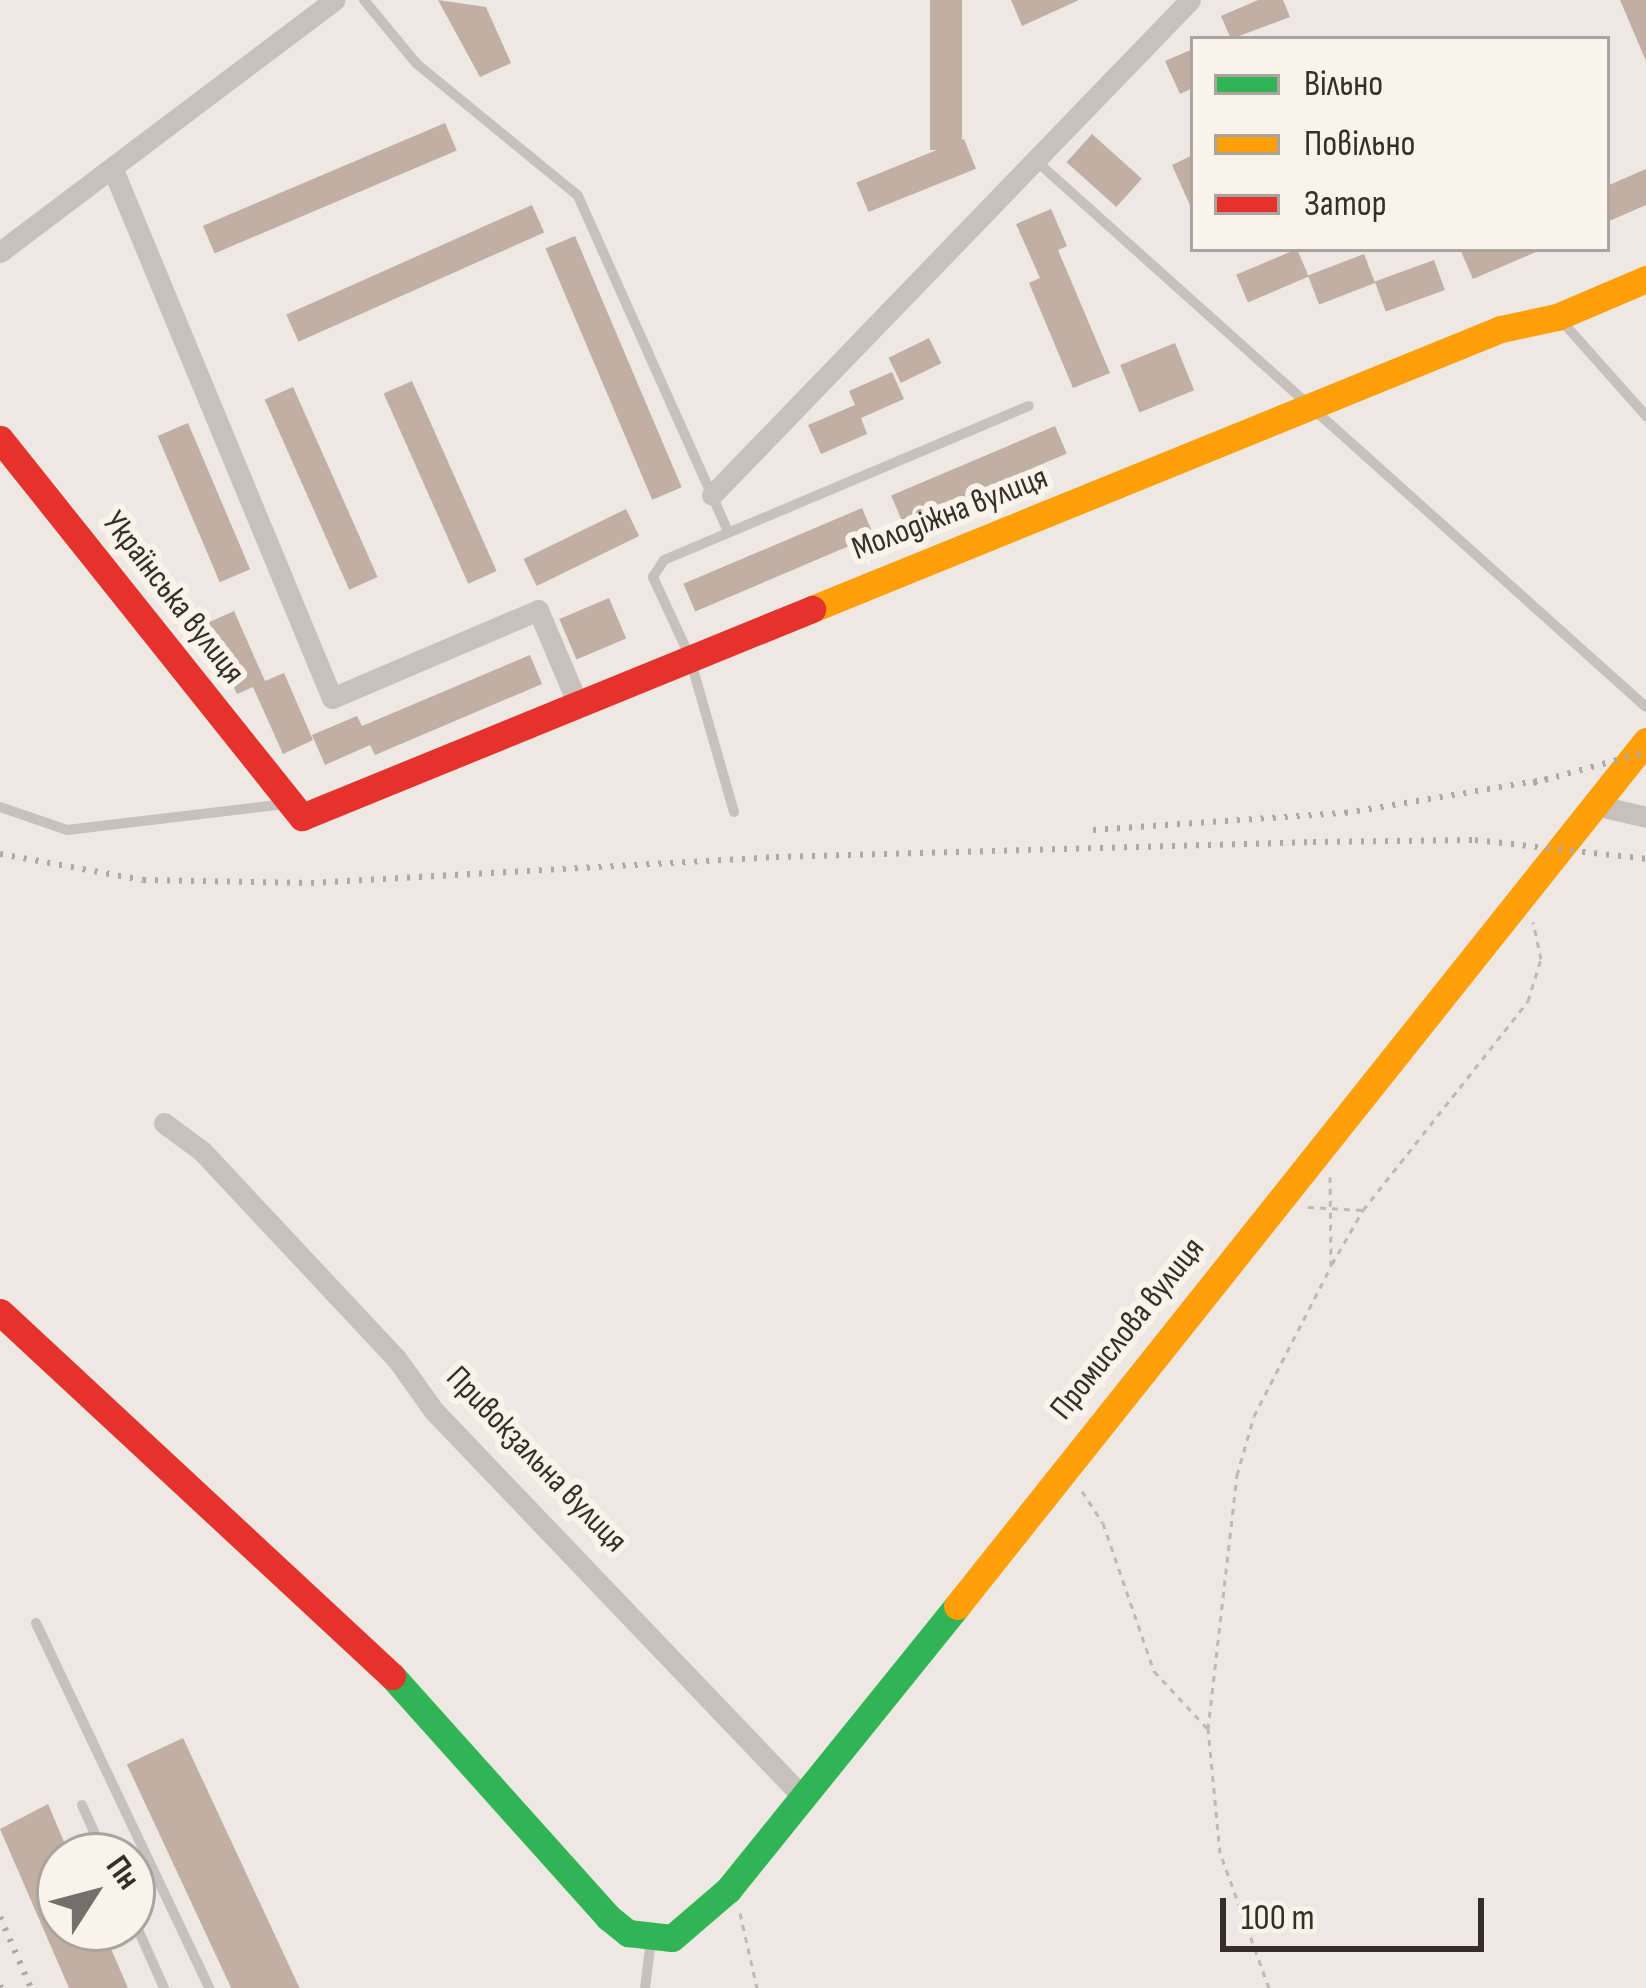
<!DOCTYPE html>
<html>
<head>
<meta charset="utf-8">
<style>
  body { margin:0 }
  #map { position:relative; width:1646px; height:1988px; overflow:hidden; background:#eee8e2; font-family:"Sofia Sans Condensed",sans-serif }
  div>[style] { position:absolute }
  [style*='--x'] { left:calc(var(--x)*1px); top:calc(var(--y)*1px); width:calc(var(--w)*1px); rotate:calc(var(--a)*1deg) }
  .building>* { inset:0; background:#c1aea4; transform-origin:0 0 }
  .path>* { height:3px; margin-top:-1.5px; transform-origin:0; background:repeating-linear-gradient(90deg,#bfb9b4 0 6px,transparent 0 12px) }
  .lane>* { height:10px; margin:-5px; padding:0 5px; transform-origin:5px; border-radius:5px; background:#c7c1bb }
  .street>* { height:21px; margin:-10.5px; padding:0 10.5px; transform-origin:10.5px; border-radius:10.5px; background:#c7c1bb }
  .fast>* { height:27px; margin:-13.5px; padding:0 13.5px; transform-origin:13.5px; border-radius:13.5px; background:#30b455 }
  .slow>* { height:27px; margin:-13.5px; padding:0 13.5px; transform-origin:13.5px; border-radius:13.5px; background:#ff9f0a }
  .jam>* { height:27px; margin:-13.5px; padding:0 13.5px; transform-origin:13.5px; border-radius:13.5px; background:#e5322d }
  .rail>* { height:6px; margin-top:-3px; transform-origin:0; background:repeating-linear-gradient(90deg,#aea9a5 0 3px,transparent 0 12px) }
  span { translate:-50% -50%; white-space:nowrap; text-align:center; line-height:1.15; -webkit-text-stroke:12px #f9f3ea; paint-order:stroke }
  .street-label { font-size:33px; color:#372e29 }
  .legend { position:absolute; left:1190px; top:36px; width:420px; height:216px; box-sizing:border-box; background:#f9f3ea; border:3px solid #aba49d; margin:0; padding:15px 21px; list-style:none; font-size:36px; color:#372e29 }
  .legend li { display:flex; align-items:center; gap:24px; height:60px }
  .legend b { width:60px; border:3px solid #aba49d }
  .north { position:absolute; left:36px; top:1832px; width:120px; height:120px; box-sizing:border-box; background:#f9f3ea; border:3px solid #aba49d; border-radius:50%; rotate:54deg; font-size:33px; font-weight:700; line-height:48px; text-align:center; color:#372e29 }
  .north::after { content:''; display:block; margin:auto; width:42px; height:54px; background:#776f6a; clip-path:polygon(50% 0,100% 100%,50% 72%,0 100%) }
  .scale { position:absolute; left:1220px; top:1898px; width:264px; height:54px; box-sizing:border-box; border:6px solid #372e29; border-top:0; padding-left:15px; font-size:36px; line-height:42px; white-space:nowrap; color:#372e29; -webkit-text-stroke:9px #f9f3ea; paint-order:stroke }
</style>
</head>
<body>
<div id="map">
  <div class="building">
    <div style="clip-path:polygon(438px 0,486px 7px,511px 63px,480px 77px)"></div>
    <div style="left:930px;top:0;width:32px;height:150px"></div>
    <div style="clip-path:polygon(1011px 0,1079px 0,1022px 26px)"></div>
    <div style="clip-path:polygon(1258px 0,1283px 0,1290px 17px,1231px 39px,1221px 16px)"></div>
    <div style="clip-path:polygon(1620px 0,1646px 0,1646px 61px)"></div>
    <div style="clip-path:polygon(1193px 49px,1193px 88px,1180px 94px,1165px 61px)"></div>
    <div style="left:445px;top:123px;width:30px;height:263px;rotate:67deg"></div>
    <div style="left:1092px;top:134px;width:67px;height:38px;rotate:42deg"></div>
    <div style="left:964px;top:139px;width:32px;height:116px;rotate:68deg"></div>
    <div style="clip-path:polygon(1193px 155px,1193px 212px,1172px 165px)"></div>
    <div style="clip-path:polygon(1646px 169px,1646px 205px,1607px 222px,1607px 186px)"></div>
    <div style="left:532px;top:205px;width:30px;height:269px;rotate:66deg"></div>
    <div style="clip-path:polygon(1051px 209px,1067px 246px,1058px 250px,1110px 373px,1073px 388px,1029px 283px,1040px 278px,1016px 224px)"></div>
    <div style="left:575px;top:236px;width:273px;height:32px;rotate:67deg"></div>
    <div style="left:1297px;top:249px;width:30px;height:66px;rotate:67deg"></div>
    <div style="clip-path:polygon(1460px 249px,1543px 249px,1473px 279px)"></div>
    <div style="left:1364px;top:254px;width:31px;height:60px;rotate:69deg"></div>
    <div style="left:1434px;top:260px;width:32px;height:63px;rotate:70deg"></div>
    <div style="left:929px;top:338px;width:28px;height:45px;rotate:64deg"></div>
    <div style="left:1175px;top:343px;width:51px;height:59px;rotate:68deg"></div>
    <div style="clip-path:polygon(892px 372px,904px 399px,861px 418px,867px 434px,821px 454px,808px 425px,855px 405px,849px 391px)"></div>
    <div style="left:412px;top:381px;width:208px;height:31px;rotate:66deg"></div>
    <div style="left:293px;top:387px;width:208px;height:31px;rotate:66deg"></div>
    <div style="left:188px;top:423px;width:159px;height:33px;rotate:67deg"></div>
    <div style="left:1055px;top:426px;width:30px;height:178px;rotate:67deg"></div>
    <div style="left:862px;top:508px;width:30px;height:194px;rotate:67deg"></div>
    <div style="left:626px;top:509px;width:30px;height:114px;rotate:64deg"></div>
    <div style="left:609px;top:598px;width:44px;height:54px;rotate:67deg"></div>
    <div style="clip-path:polygon(234px 611px,265px 681px,284px 673px,313px 740px,283px 754px,253px 687px,237px 694px,205px 624px)"></div>
    <div style="clip-path:polygon(530px 655px,542px 684px,375px 755px,370px 745px,325px 765px,312px 735px,357px 716px,362px 726px)"></div>
    <div style="left:183px;top:1738px;width:276px;height:62px;rotate:65deg"></div>
    <div style="clip-path:polygon(48px 1804px,70px 1856px,60px 1856px,60px 1928px,102px 1928px,128px 1988px,69px 1988px,0 1829px)"></div>
  </div>
  <div class="path">
    <div style="--x:1308;--y:1207;--w:55;--a:3.1"></div>
    <div style="--x:1332;--y:1264;--w:62;--a:-60.1"></div>
    <div style="--x:1363;--y:1210;--w:266;--a:-51.7"></div>
    <div style="--x:1528;--y:1001;--w:44;--a:-72.8"></div>
    <div style="--x:1541;--y:959;--w:38;--a:-102"></div>
    <div style="--x:1082;--y:1491;--w:38;--a:57"></div>
    <div style="--x:1103;--y:1523;--w:157;--a:71"></div>
    <div style="--x:1154;--y:1671;--w:78;--a:47.1"></div>
    <div style="--x:740;--y:1913;--w:77;--a:77.2"></div>
    <div style="--x:1269;--y:1988;--w:144;--a:-109.9"></div>
    <div style="--x:1220;--y:1853;--w:125;--a:-95.5"></div>
    <div style="--x:1208;--y:1729;--w:256;--a:-83.5"></div>
    <div style="--x:1237;--y:1475;--w:61;--a:-73.9"></div>
    <div style="--x:1254;--y:1416;--w:169;--a:-62.8"></div>
    <div style="--x:1331;--y:1266;--w:89;--a:-90.6"></div>
  </div>
  <div class="lane">
    <div style="--x:364;--y:0;--w:83;--a:50.4"></div>
    <div style="--x:417;--y:64;--w:208;--a:39.3"></div>
    <div style="--x:578;--y:196;--w:368;--a:65.9"></div>
    <div style="--x:1034;--y:159;--w:821;--a:41.84"></div>
    <div style="--x:1560;--y:319;--w:130;--a:48.4"></div>
    <div style="--x:0;--y:807;--w:71;--a:18.9"></div>
    <div style="--x:67;--y:830;--w:219;--a:-6.8"></div>
    <div style="--x:734;--y:812;--w:163;--a:-106"></div>
    <div style="--x:689;--y:655;--w:86;--a:-114.8"></div>
    <div style="--x:653;--y:577;--w:20;--a:-57"></div>
    <div style="--x:664;--y:560;--w:396;--a:-22.9"></div>
    <div style="--x:36;--y:1623;--w:404;--a:64.6"></div>
    <div style="--x:82;--y:1805;--w:56;--a:65.7"></div>
    <div style="--x:132;--y:1916;--w:79;--a:66"></div>
    <div style="--x:645;--y:1988;--w:48;--a:-82.9"></div>
  </div>
  <div class="street">
    <div style="--x:114;--y:172;--w:569;--a:67.49"></div>
    <div style="--x:332;--y:698;--w:224;--a:-23.1"></div>
    <div style="--x:538;--y:610;--w:100;--a:67"></div>
    <div style="--x:0;--y:252;--w:419;--a:-37"></div>
    <div style="--x:712;--y:495;--w:688;--a:-46"></div>
    <div style="--x:1595;--y:805;--w:52;--a:13.2"></div>
    <div style="--x:164;--y:1123;--w:47;--a:36.4"></div>
    <div style="--x:202;--y:1151;--w:284;--a:46.9"></div>
    <div style="--x:396;--y:1358;--w:65;--a:54.4"></div>
    <div style="--x:434;--y:1411;--w:535;--a:46.29"></div>
  </div>
  <div class="fast">
    <div style="--x:392;--y:1676;--w:324;--a:48.1"></div>
    <div style="--x:608;--y:1917;--w:26;--a:39"></div>
    <div style="--x:628;--y:1933;--w:44;--a:6.5"></div>
    <div style="--x:672;--y:1938;--w:74;--a:-40.6"></div>
    <div style="--x:728;--y:1890;--w:365;--a:-51.1"></div>
  </div>
  <div class="slow">
    <div style="--x:812;--y:609;--w:744;--a:-22.12"></div>
    <div style="--x:1501;--y:329;--w:57;--a:-12.1"></div>
    <div style="--x:1557;--y:317;--w:97;--a:-23.1"></div>
    <div style="--x:957;--y:1606;--w:1106;--a:-51.46"></div>
  </div>
  <div class="jam">
    <div style="--x:0;--y:439;--w:484;--a:51.4"></div>
    <div style="--x:302;--y:817;--w:551;--a:-22.19"></div>
    <div style="--x:0;--y:1312;--w:535;--a:42.88"></div>
  </div>
  <div class="rail">
    <div style="--x:1533;--y:783;--w:117;--a:-15.3"></div>
    <div style="--x:1093;--y:830;--w:253;--a:-3.9"></div>
    <div style="--x:1345;--y:813;--w:206;--a:-9.5"></div>
    <div style="--x:0;--y:854;--w:145;--a:10.3"></div>
    <div style="--x:143;--y:880;--w:168;--a:1"></div>
    <div style="--x:311;--y:883;--w:466;--a:-3.2"></div>
    <div style="--x:776;--y:857;--w:537;--a:-1.6"></div>
    <div style="--x:1313;--y:842;--w:162;--a:-0.7"></div>
    <div style="--x:1475;--y:840;--w:172;--a:6.3"></div>
    <div style="--x:0;--y:1917;--w:77;--a:66.4"></div>
    <div style="--x:0;--y:1985;--w:3;--a:72"></div>
  </div>
  <div class="street-label">
    <span style="left:950px;top:514px;rotate:-21deg">Молодіжна вулиця</span>
    <span style="left:173px;top:598px;rotate:52deg">Українська вулиця</span>
    <span style="left:1128px;top:1329px;rotate:-51deg">Промислова вулиця</span>
    <span style="left:536px;top:1460px;rotate:46deg">Привокзальна вулиця</span>
  </div>
  <ul class="legend">
  <li><b style="height:15px;background:#30b455"></b>Вільно</li>
  <li><b style="height:15px;background:#ff9f0a"></b>Повільно</li>
  <li><b style="height:15px;background:#e5322d"></b>Затор</li>
  </ul>
  <div class="north">Пн</div>
  <div class="scale">100 m</div>
</div>
</body>
</html>
